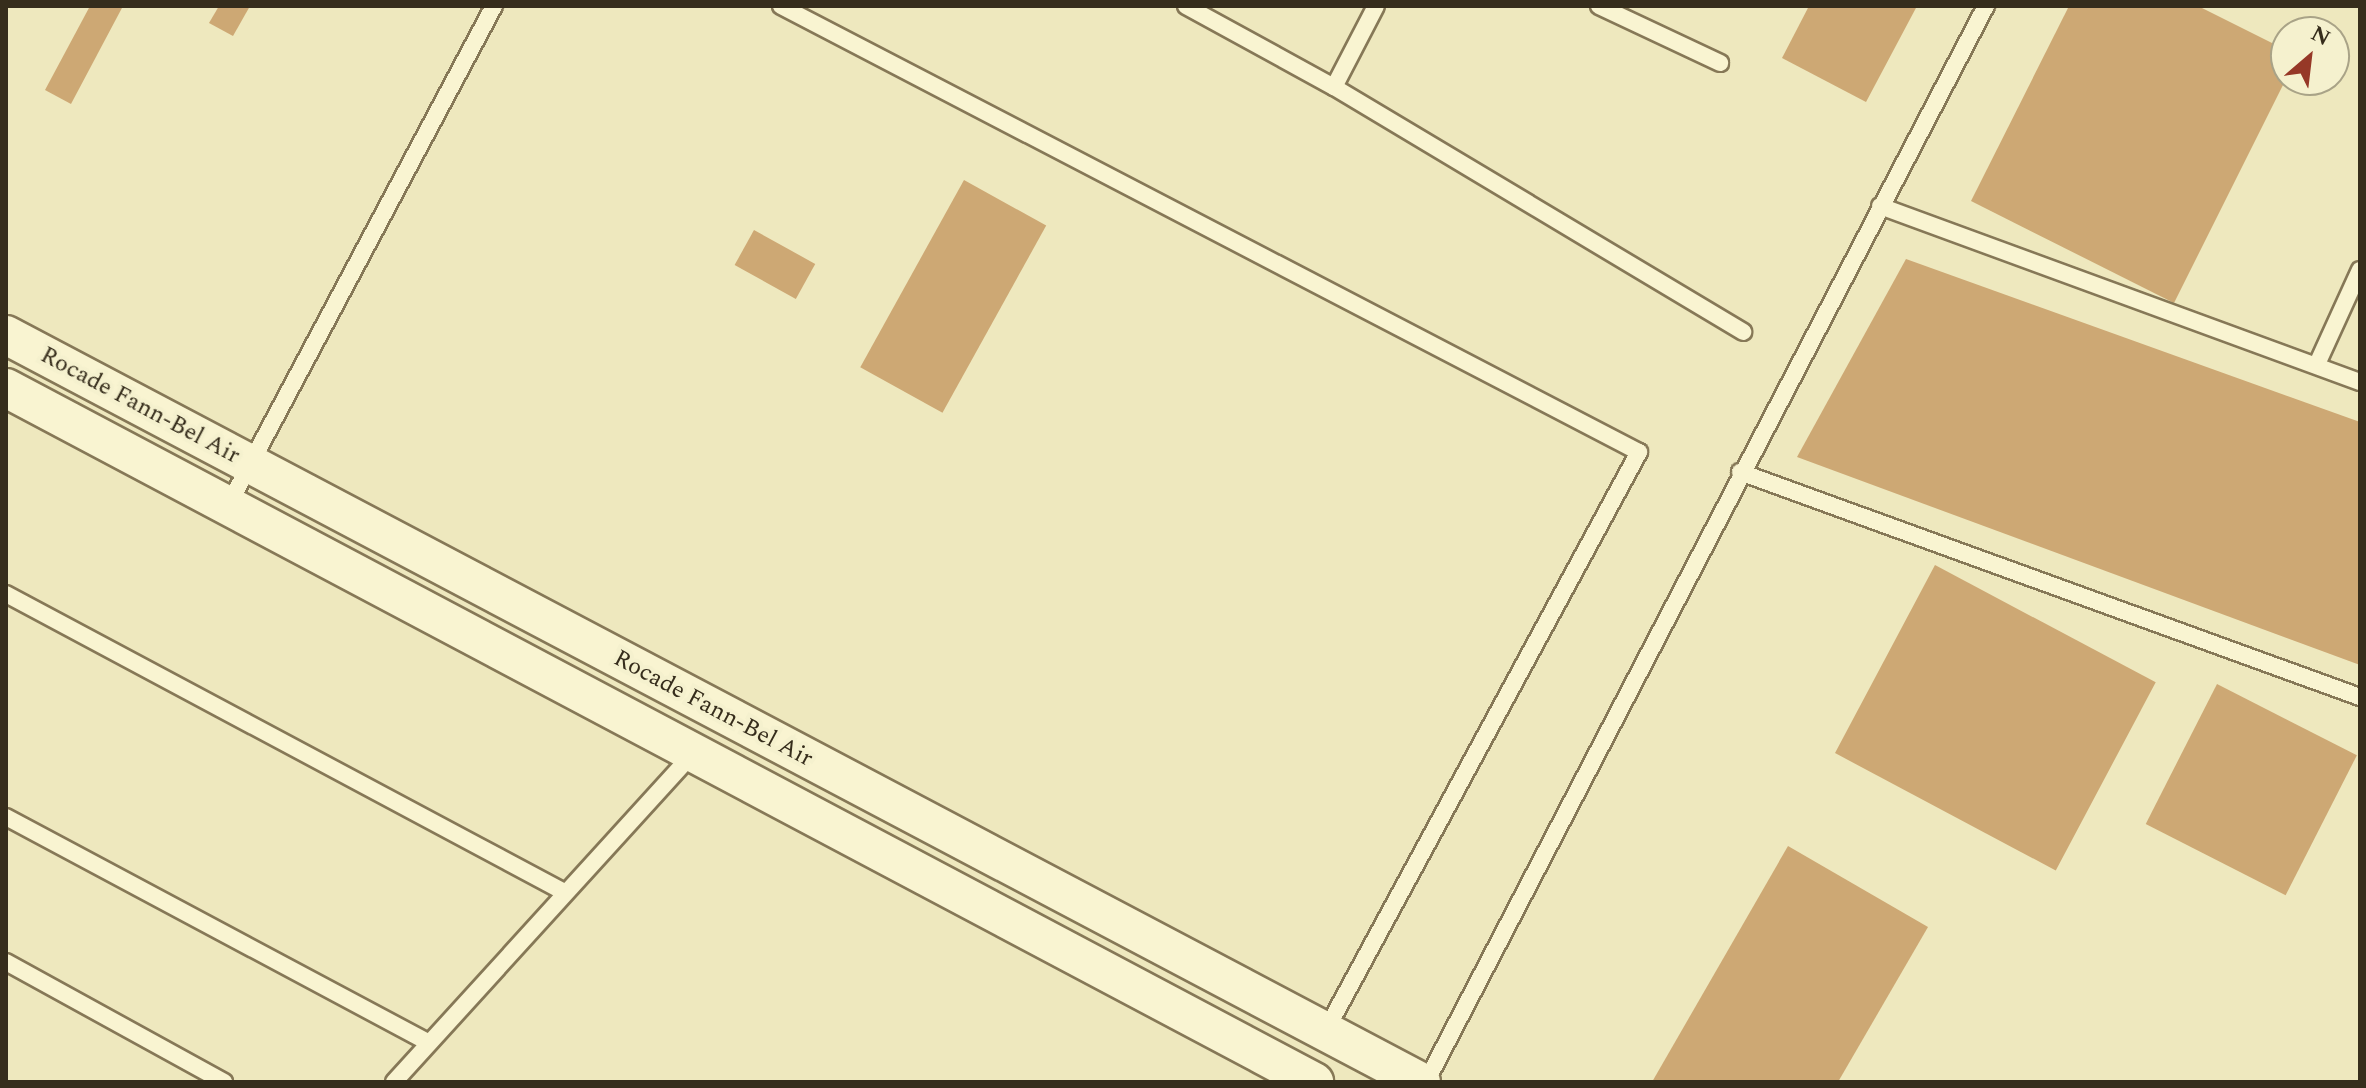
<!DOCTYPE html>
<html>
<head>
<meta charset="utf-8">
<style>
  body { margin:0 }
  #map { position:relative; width:2366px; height:1088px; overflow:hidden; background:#eee8be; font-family:Spectral,serif }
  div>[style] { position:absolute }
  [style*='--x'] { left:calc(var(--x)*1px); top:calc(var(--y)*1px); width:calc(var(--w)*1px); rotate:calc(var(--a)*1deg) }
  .building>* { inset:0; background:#cda874; transform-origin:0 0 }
  .roads { filter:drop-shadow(2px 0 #867857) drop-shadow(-2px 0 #867857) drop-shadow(0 2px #867857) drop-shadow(0 -2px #867857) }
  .service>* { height:16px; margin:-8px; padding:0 8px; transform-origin:8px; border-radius:8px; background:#f9f4d1 }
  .tertiary>* { height:38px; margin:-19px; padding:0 19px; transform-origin:19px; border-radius:19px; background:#f9f4d1 }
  span { translate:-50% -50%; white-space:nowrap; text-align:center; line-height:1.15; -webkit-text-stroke:8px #f5f1ce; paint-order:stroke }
  .street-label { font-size:24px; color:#362d1c }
  .frame { position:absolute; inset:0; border:8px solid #362d1c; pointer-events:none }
  .north { position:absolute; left:2270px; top:16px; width:80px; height:80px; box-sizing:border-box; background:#f5f1ce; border:2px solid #a9a387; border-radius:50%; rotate:28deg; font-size:22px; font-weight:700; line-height:32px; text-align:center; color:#362d1c }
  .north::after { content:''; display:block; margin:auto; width:28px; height:36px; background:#963827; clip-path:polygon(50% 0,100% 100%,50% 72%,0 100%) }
</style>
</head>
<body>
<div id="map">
  <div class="building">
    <div style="clip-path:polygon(90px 6px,123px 6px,71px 104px,45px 90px)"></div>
    <div style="clip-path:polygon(219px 6px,250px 6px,233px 36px,209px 23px)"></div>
    <div style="clip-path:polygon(1809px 6px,1917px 6px,1866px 102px,1782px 58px)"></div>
    <div style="clip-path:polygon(2069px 6px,2198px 6px,2286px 50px,2286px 79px,2174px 303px,1971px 201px)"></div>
    <div style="left:964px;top:180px;width:94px;height:214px;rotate:29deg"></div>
    <div style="left:754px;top:230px;width:70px;height:40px;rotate:29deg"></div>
    <div style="clip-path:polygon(1906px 259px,2360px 422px,2360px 665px,1797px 457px)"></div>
    <div style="left:1935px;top:565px;width:250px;height:213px;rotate:28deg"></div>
    <div style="left:2217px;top:684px;width:157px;height:157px;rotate:27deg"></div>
    <div style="clip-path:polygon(1788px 846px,1928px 927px,1838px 1082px,1652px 1082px)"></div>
  </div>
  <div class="roads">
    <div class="service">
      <div style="--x:781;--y:6;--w:967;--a:27.47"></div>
      <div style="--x:1639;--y:452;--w:660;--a:118.43"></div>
      <div style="--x:1186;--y:6;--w:169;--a:28.7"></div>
      <div style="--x:1334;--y:87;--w:477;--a:30.9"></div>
      <div style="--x:1599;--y:6;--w:134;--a:25.2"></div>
      <div style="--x:1334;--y:87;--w:91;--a:-62.6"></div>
      <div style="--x:1880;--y:206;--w:511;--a:20.14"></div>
      <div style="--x:2318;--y:362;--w:101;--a:-65.5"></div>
      <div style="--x:1740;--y:472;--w:660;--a:19.95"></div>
      <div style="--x:228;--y:506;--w:566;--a:-61.99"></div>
      <div style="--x:6;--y:594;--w:633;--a:28.1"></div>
      <div style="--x:6;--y:817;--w:477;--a:28.1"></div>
      <div style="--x:6;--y:962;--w:249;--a:28.8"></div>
      <div style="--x:394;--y:1082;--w:445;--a:-47.7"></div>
      <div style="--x:1426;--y:1082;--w:1213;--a:-62.51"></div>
    </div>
    <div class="tertiary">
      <div style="--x:6;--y:335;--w:1600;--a:27.83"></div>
      <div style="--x:6;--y:388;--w:1481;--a:27.95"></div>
    </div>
  </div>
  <div class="street-label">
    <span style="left:140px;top:406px;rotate:28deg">Rocade Fann-Bel Air</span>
    <span style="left:713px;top:709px;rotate:28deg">Rocade Fann-Bel Air</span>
  </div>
  <div class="frame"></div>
  <div class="north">N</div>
</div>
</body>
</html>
